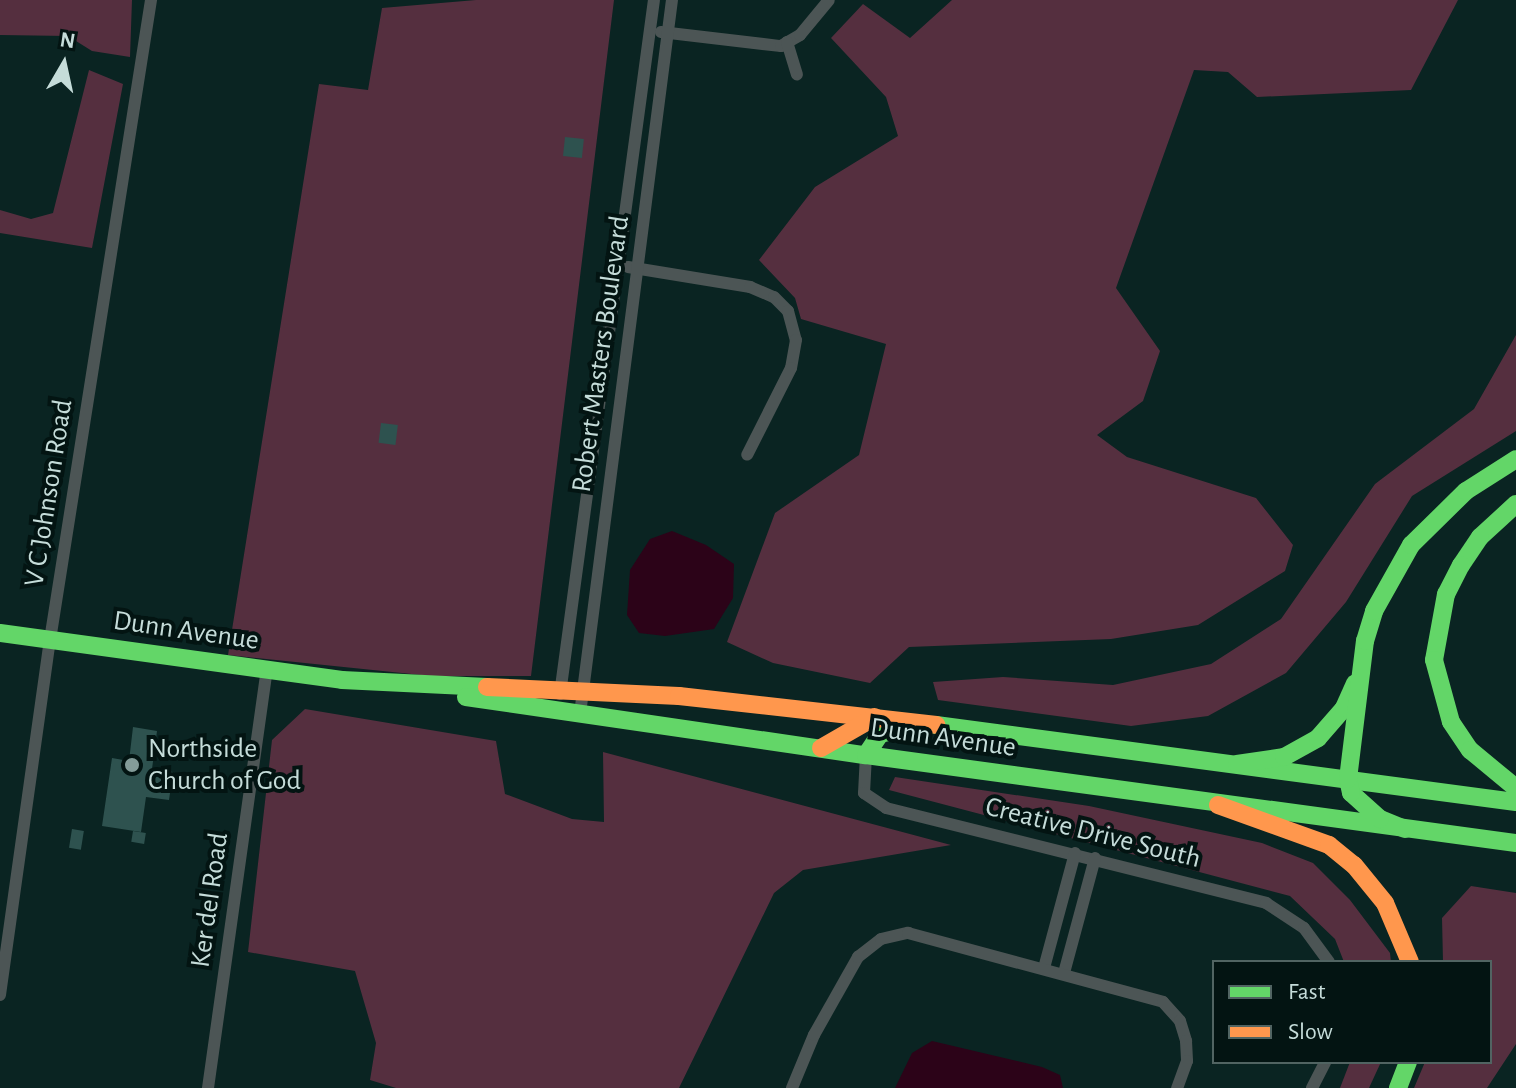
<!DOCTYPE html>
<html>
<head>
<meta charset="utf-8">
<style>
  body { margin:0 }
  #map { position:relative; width:1516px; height:1088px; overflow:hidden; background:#0a2422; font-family:"Alegreya Sans",sans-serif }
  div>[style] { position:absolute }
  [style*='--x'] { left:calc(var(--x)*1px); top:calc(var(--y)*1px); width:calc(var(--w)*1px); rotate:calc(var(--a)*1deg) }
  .green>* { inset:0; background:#552f3f }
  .water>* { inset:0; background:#2c0318 }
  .building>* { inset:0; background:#2e524f; transform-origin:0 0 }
  .street>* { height:12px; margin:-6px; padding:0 6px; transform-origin:6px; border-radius:6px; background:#4c5555 }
  .fast>* { height:18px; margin:-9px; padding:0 9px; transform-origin:9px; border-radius:9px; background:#63d668 }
  .slow>* { height:18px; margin:-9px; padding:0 9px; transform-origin:9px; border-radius:9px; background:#ff974d }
  .dots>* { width:22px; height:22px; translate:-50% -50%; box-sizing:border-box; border:4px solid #031412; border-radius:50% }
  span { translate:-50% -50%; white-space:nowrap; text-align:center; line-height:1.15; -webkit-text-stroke:8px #031412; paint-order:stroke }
  .street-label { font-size:28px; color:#c5dcd9 }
  .poi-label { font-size:28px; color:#c5dcd9 }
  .left { translate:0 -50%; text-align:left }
  .legend { position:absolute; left:1212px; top:960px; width:280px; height:104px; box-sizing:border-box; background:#031412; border:2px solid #516462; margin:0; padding:10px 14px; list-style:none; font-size:24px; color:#c5dcd9 }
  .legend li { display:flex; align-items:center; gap:16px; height:40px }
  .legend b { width:40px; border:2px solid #516462 }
  .north { position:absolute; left:24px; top:24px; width:80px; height:80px; -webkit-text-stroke:6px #031412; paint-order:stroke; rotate:9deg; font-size:22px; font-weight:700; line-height:32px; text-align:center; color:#c5dcd9 }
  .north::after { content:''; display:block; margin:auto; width:28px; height:36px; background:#c5dcd9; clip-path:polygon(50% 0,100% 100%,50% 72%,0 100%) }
</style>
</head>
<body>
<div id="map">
  <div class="green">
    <div style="clip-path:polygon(0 0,132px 0,130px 57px,92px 51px,68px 36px,0 35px)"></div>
    <div style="clip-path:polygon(476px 0,614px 0,531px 676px,431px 676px,228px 655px,319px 84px,368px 90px,382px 8px)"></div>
    <div style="clip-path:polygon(952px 0,1458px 0,1411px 90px,1257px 97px,1228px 72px,1194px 70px,1116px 288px,1160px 351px,1143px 401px,1097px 435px,1127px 457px,1256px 498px,1293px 545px,1285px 571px,1198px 625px,1111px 639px,909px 647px,870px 683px,773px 663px,727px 642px,775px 513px,859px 455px,886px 344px,801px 319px,795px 298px,759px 260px,815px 187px,898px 136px,886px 97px,831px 38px,863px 4px,910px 38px)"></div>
    <div style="clip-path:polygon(89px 70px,123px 84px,92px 248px,0 233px,0 210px,31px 219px,53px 213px)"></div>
    <div style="clip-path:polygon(1516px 335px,1516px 431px,1412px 496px,1346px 602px,1286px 673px,1208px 716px,1131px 726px,938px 700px,933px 682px,1003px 677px,1113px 685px,1211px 664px,1281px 619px,1375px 484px,1474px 409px)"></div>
    <div style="clip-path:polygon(305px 709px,496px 741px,505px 794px,572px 819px,604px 822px,603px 752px,951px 845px,803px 870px,774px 893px,679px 1088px,396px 1088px,370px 1080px,376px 1043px,355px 971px,248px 952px,272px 740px)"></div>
    <div style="clip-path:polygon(895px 777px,1089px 806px,1262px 843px,1313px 863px,1350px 900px,1390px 953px,1391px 962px,1344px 962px,1335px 939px,1290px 896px,889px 790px)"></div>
    <div style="clip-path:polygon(1471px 886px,1516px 893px,1516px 1044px,1487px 1088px,1414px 1088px,1425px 1062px,1490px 1062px,1490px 962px,1443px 962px,1442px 918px)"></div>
    <div style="clip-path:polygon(1350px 1062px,1381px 1062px,1369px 1088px,1340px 1088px)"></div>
  </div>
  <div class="water">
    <div style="clip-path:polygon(672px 531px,706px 545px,734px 564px,733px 598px,714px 629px,665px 636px,639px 633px,627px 615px,630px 570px,650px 539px)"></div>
    <div style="clip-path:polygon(932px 1041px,1042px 1067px,1060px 1075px,1063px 1088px,895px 1088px,912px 1053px)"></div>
  </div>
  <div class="building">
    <div style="left:565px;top:137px;width:19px;height:19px;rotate:6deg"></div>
    <div style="left:381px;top:423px;width:17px;height:20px;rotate:7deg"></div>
    <div style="clip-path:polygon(133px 727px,157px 731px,152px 769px,173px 772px,169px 800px,146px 797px,141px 832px,102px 826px,112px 758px,129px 761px)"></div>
    <div style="left:72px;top:829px;width:12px;height:19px;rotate:9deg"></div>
    <div style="left:133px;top:831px;width:13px;height:11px;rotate:9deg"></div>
  </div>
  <div class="street">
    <div style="--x:661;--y:32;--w:121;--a:6.7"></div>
    <div style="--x:781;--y:46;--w:22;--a:-30"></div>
    <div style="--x:800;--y:35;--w:45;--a:-50.4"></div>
    <div style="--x:787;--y:42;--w:34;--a:73"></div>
    <div style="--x:628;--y:267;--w:124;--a:9.3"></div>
    <div style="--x:750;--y:287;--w:26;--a:23"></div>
    <div style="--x:774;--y:297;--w:20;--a:45"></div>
    <div style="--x:788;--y:311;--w:30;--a:75"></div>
    <div style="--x:796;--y:340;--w:28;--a:100"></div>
    <div style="--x:791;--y:368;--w:97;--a:116.8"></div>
    <div style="--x:560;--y:694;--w:700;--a:-82.29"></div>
    <div style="--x:580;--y:714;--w:720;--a:-82.66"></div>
    <div style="--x:866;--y:755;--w:38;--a:93"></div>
    <div style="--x:864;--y:793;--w:27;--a:34"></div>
    <div style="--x:886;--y:808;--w:392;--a:14"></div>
    <div style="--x:1266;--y:903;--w:45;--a:33.3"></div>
    <div style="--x:1304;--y:928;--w:42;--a:53.7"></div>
    <div style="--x:1044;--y:968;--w:119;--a:-74.9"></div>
    <div style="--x:1064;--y:973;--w:119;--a:-74.9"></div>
    <div style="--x:0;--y:995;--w:359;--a:-82"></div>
    <div style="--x:50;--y:640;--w:648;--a:-81.03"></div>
    <div style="--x:208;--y:1088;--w:422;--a:-82"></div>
    <div style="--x:792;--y:1088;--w:57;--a:-67.5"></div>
    <div style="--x:814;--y:1035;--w:90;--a:-60.6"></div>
    <div style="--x:858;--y:957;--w:29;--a:-38"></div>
    <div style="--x:881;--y:939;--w:28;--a:-13"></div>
    <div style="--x:908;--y:933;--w:264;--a:15.1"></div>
    <div style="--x:1163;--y:1002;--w:25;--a:48"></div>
    <div style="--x:1180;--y:1021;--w:21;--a:73"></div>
    <div style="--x:1186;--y:1041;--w:20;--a:87"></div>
    <div style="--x:1187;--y:1061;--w:29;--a:110"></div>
    <div style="--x:1312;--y:1088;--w:29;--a:-63"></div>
  </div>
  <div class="fast">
    <div style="--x:1516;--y:504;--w:49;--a:137.5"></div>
    <div style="--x:1480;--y:537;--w:34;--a:124"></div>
    <div style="--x:1461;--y:565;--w:33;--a:117"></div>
    <div style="--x:1446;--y:594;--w:67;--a:100.3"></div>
    <div style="--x:1434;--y:660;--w:64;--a:74.7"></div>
    <div style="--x:1451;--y:722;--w:34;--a:56"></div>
    <div style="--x:1470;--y:750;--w:60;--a:39.6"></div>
    <div style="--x:0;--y:633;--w:345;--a:7.8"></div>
    <div style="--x:342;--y:680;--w:145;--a:2.8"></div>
    <div style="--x:466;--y:697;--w:404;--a:8.3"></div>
    <div style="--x:866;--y:755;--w:25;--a:-56"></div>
    <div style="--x:880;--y:734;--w:32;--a:-13"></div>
    <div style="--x:936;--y:725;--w:585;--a:7.56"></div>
    <div style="--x:866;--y:755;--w:656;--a:7.71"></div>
    <div style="--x:1237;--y:764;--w:48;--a:-8.5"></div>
    <div style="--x:1284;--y:757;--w:39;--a:-29"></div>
    <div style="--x:1318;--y:738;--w:40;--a:-49"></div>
    <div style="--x:1344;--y:708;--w:27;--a:-66"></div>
    <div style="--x:1405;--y:829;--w:27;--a:-158"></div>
    <div style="--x:1380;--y:819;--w:39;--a:-138"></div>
    <div style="--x:1351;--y:793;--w:14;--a:-102"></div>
    <div style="--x:1348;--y:779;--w:139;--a:-83"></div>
    <div style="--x:1365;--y:641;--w:31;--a:-73"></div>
    <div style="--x:1374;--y:611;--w:76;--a:-60.7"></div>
    <div style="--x:1411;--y:545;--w:77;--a:-44.5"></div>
    <div style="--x:1466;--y:491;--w:59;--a:-32.6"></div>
    <div style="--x:1398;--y:1088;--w:28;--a:-69"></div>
  </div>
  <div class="slow">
    <div style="--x:487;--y:687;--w:192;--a:2.7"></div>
    <div style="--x:679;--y:696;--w:259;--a:6.4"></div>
    <div style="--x:821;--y:748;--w:62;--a:-29.9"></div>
    <div style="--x:1218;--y:805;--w:118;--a:19.8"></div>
    <div style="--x:1329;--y:845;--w:32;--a:39"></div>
    <div style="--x:1354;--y:865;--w:49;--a:50.8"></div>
    <div style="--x:1385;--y:903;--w:64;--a:67"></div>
  </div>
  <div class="dots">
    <div style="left:132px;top:765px;background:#849c99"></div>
  </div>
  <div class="street-label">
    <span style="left:601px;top:354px;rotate:-82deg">Robert Masters Boulevard</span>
    <span style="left:49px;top:493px;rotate:-81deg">V C Johnson Road</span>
    <span style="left:186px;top:631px;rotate:8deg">Dunn Avenue</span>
    <span style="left:943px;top:738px;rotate:8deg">Dunn Avenue</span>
    <span style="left:1093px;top:833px;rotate:14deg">Creative Drive South</span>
    <span style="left:210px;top:900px;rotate:-82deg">Ker del Road</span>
  </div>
  <div class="poi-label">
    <span class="left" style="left:148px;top:765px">Northside<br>Church of God</span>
  </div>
  <ul class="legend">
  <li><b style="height:10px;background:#63d668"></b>Fast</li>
  <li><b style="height:10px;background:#ff974d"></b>Slow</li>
  </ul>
  <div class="north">N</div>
</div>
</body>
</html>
